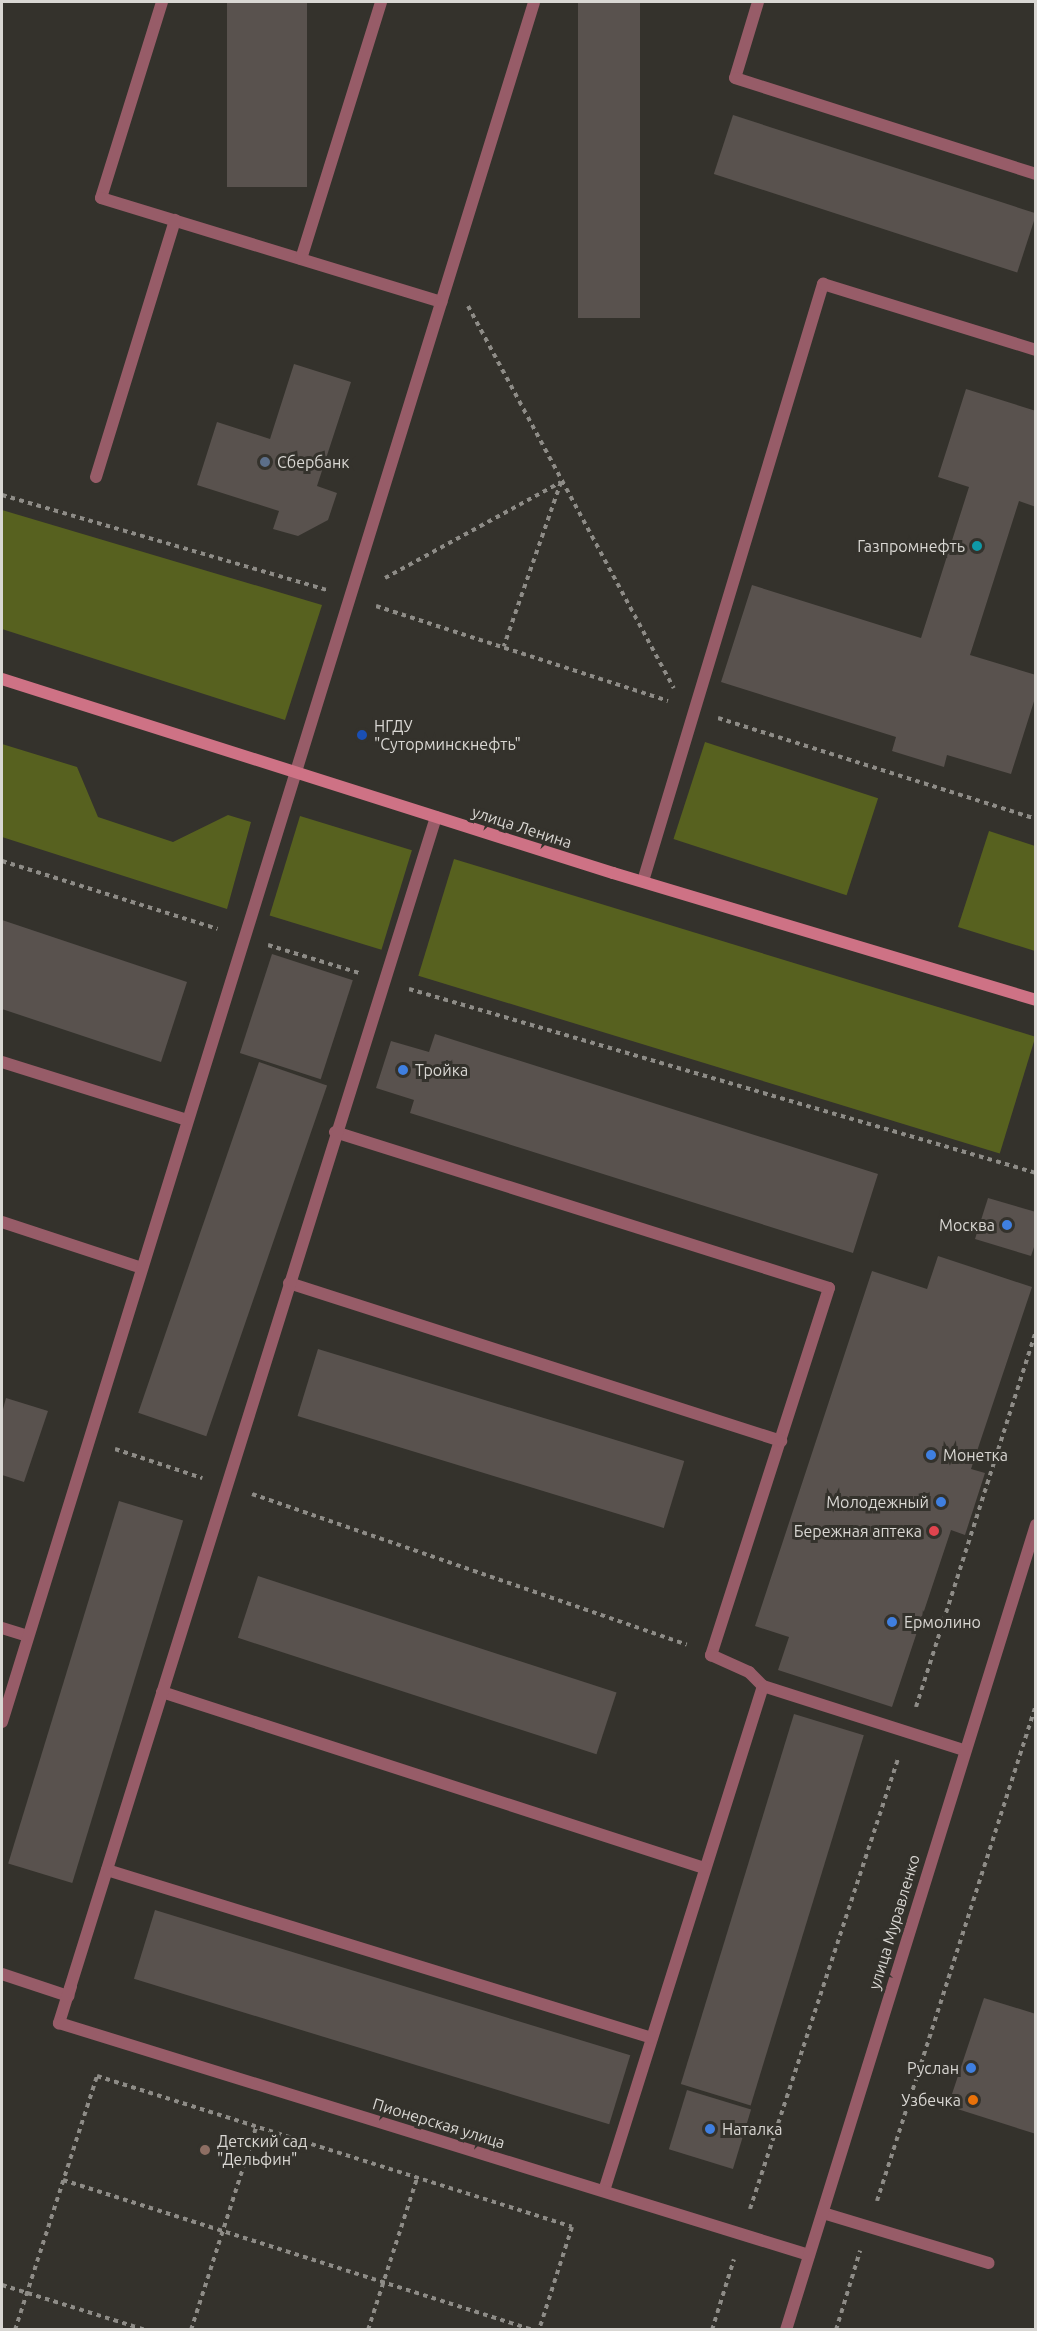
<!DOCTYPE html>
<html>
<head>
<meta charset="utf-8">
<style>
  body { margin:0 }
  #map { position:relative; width:1037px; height:2331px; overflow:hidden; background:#34322c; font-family:Ubuntu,sans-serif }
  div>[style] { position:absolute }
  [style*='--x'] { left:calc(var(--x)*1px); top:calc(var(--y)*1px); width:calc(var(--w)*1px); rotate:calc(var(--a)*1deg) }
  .green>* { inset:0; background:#57611f; transform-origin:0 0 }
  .building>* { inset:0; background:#59524e; transform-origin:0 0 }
  .path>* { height:4px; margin-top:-2px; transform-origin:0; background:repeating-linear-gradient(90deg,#8e8c87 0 4.5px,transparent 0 9px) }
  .service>* { height:12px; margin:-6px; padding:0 6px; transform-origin:6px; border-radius:6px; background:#975c68 }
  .minor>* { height:12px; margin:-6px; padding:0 6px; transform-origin:6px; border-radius:6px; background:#975c68 }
  .tertiary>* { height:12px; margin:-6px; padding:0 6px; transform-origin:6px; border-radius:6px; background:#975c68 }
  .secondary>* { height:12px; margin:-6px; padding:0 6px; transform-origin:6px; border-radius:6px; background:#ce7285 }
  .dots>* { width:16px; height:16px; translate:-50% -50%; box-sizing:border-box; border:3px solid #34322c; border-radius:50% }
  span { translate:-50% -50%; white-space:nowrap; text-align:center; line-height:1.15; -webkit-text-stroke:6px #34322c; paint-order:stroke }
  .poi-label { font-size:16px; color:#d9d7d3 }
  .left { translate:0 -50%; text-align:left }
  .right { translate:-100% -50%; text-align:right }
  .street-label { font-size:16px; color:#d9d7d3 }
  .frame { position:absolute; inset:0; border:3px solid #d9d7d3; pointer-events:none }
</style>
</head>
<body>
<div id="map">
  <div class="green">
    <div style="clip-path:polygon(2px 510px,322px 605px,285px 720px,2px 629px)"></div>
    <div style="left:705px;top:742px;width:182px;height:102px;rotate:18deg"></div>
    <div style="clip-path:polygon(2px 744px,77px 767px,98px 817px,173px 842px,228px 815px,251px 822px,227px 909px,2px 837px)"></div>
    <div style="left:300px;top:816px;width:117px;height:104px;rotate:17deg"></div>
    <div style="clip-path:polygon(989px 831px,1035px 846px,1035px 951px,958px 927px)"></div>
    <div style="left:454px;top:859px;width:608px;height:122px;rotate:17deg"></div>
  </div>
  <div class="building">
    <div style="left:227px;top:2px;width:80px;height:185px"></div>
    <div style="left:578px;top:2px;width:62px;height:316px"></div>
    <div style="left:733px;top:115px;width:319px;height:62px;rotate:18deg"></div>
    <div style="clip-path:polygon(294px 364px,351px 382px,317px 486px,337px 493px,328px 520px,298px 536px,273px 529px,279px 511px,197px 485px,217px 422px,270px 439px)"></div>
    <div style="clip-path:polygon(966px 389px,1036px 411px,1036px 507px,1019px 501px,970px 655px,1036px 675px,1036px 695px,1011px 774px,947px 755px,944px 767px,892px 751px,896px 737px,721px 682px,752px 585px,921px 638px,969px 487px,938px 477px)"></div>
    <div style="clip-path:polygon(2px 920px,187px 982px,161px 1062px,2px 1009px)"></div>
    <div style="left:272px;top:954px;width:85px;height:104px;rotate:18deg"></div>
    <div style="clip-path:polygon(435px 1034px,878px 1174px,853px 1253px,410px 1113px,414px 1100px,376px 1088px,391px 1041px,429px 1052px)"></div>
    <div style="left:259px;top:1062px;width:72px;height:371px;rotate:19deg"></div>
    <div style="clip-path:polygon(988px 1198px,1036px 1212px,1036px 1241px,1031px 1256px,975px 1239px)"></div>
    <div style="clip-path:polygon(938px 1256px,1032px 1287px,971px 1469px,985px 1473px,965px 1535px,951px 1530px,892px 1707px,778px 1670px,789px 1637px,755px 1626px,872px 1271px,927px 1289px)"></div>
    <div style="left:318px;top:1349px;width:383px;height:70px;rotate:17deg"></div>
    <div style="clip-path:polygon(6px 1398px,48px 1411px,24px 1482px,2px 1475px,2px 1413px)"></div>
    <div style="left:119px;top:1501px;width:67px;height:379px;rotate:17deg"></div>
    <div style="left:258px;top:1576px;width:377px;height:65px;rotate:18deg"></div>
    <div style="left:794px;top:1714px;width:73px;height:387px;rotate:17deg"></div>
    <div style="left:155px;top:1910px;width:497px;height:72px;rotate:17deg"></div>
    <div style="clip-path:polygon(984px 1998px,1036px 2014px,1036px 2134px,948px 2106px)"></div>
    <div style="left:687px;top:2090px;width:67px;height:62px;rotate:17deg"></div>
  </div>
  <div class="path">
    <div style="--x:468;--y:306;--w:434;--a:61.7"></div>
    <div style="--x:2;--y:495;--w:338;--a:16.3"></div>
    <div style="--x:385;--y:578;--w:200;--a:-28.6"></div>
    <div style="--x:561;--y:482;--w:174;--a:109.2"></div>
    <div style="--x:376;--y:606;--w:307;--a:18"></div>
    <div style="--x:718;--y:718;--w:334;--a:17.6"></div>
    <div style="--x:2;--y:861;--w:226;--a:17.5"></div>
    <div style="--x:268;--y:945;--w:95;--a:17.1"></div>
    <div style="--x:409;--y:989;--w:653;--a:16.35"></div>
    <div style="--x:115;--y:1449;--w:92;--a:18.4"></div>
    <div style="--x:252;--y:1494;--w:460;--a:19.1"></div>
    <div style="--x:916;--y:1707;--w:395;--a:-72.3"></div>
    <div style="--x:63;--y:2180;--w:493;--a:17.7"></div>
    <div style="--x:877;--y:2201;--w:521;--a:-72.23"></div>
    <div style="--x:750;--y:2209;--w:476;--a:-71.8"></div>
    <div style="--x:2;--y:2285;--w:151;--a:17.4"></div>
    <div style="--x:15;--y:2330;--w:267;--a:-72.1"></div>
    <div style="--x:97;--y:2076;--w:498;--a:17.6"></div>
    <div style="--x:572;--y:2227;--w:108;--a:107.8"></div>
    <div style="--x:191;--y:2330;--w:213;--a:-72.2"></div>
    <div style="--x:368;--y:2330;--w:160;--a:-72.1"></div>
    <div style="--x:712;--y:2330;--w:74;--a:-72.8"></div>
    <div style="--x:836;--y:2330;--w:83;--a:-73.1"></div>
  </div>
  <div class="service">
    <div style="--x:162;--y:2;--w:205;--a:107.3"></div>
    <div style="--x:101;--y:198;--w:356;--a:17"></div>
    <div style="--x:758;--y:2;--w:79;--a:106.8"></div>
    <div style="--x:735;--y:78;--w:316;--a:17.7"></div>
    <div style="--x:301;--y:259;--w:269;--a:-72.7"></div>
    <div style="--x:96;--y:477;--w:269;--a:-72.9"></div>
    <div style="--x:643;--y:881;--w:624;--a:-73.22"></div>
    <div style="--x:823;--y:284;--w:223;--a:17.2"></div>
    <div style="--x:2;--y:1062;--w:194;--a:17.4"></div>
    <div style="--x:335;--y:1132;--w:518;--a:17.53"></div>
    <div style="--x:829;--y:1288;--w:386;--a:107.8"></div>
    <div style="--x:711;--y:1655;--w:42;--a:24.1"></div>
    <div style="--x:749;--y:1672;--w:20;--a:45"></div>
    <div style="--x:763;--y:1686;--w:529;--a:107.48"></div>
    <div style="--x:2;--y:1222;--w:147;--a:18.2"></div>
    <div style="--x:289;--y:1283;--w:517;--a:17.8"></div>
    <div style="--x:2;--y:1628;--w:27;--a:17"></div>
    <div style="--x:763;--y:1686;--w:211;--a:17.7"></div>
    <div style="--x:162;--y:1692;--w:570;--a:17.99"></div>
    <div style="--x:2;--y:1722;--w:1800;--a:-72.81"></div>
    <div style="--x:107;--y:1870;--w:570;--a:17.13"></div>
    <div style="--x:2;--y:1974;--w:70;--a:18.4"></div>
    <div style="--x:68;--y:1996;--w:10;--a:-73"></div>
    <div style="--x:823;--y:2213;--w:173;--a:16.8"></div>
  </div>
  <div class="minor">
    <div style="--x:436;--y:817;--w:1264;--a:107.36"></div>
    <div style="--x:59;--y:2023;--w:785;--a:17.19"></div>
  </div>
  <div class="tertiary">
    <div style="--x:786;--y:2330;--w:843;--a:-72.75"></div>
  </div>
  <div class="secondary">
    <div style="--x:2;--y:679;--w:641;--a:17.62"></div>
    <div style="--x:613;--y:873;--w:442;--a:16.7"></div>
  </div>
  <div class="dots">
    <div style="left:265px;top:462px;background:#5c6f8a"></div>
    <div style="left:977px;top:546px;background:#0f9aa8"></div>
    <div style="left:362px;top:735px;background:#1a4fb4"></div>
    <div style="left:403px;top:1070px;background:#3f7fe0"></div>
    <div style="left:1007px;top:1225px;background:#3f7fe0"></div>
    <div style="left:931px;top:1455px;background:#3f7fe0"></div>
    <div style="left:941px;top:1502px;background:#3f7fe0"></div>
    <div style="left:934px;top:1531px;background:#e0444e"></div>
    <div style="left:892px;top:1622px;background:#3f7fe0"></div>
    <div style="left:971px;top:2068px;background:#3f7fe0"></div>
    <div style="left:973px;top:2100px;background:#e8710a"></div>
    <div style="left:710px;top:2129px;background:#3f7fe0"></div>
    <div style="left:205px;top:2150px;background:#8d6e63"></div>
  </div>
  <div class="poi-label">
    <span class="left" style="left:277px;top:462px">Сбербанк</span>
    <span class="right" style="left:965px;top:546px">Газпромнефть</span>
    <span class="left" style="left:374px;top:735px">НГДУ<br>"Суторминскнефть"</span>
    <span class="left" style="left:415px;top:1070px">Тройка</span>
    <span class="right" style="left:995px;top:1225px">Москва</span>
    <span class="left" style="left:943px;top:1455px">Монетка</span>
    <span class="right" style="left:929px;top:1502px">Молодежный</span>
    <span class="right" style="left:922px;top:1531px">Бережная аптека</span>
    <span class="left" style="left:904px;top:1622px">Ермолино</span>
    <span class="right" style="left:959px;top:2068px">Руслан</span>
    <span class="right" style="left:961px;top:2100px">Узбечка</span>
    <span class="left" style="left:722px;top:2129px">Наталка</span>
    <span class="left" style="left:217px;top:2150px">Детский сад<br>"Дельфин"</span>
  </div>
  <div class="street-label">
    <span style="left:522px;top:827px;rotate:18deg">улица Ленина</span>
    <span style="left:894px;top:1922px;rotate:-73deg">улица Муравленко</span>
    <span style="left:439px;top:2123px;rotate:17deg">Пионерская улица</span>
  </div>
  <div class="frame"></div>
</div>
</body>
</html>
